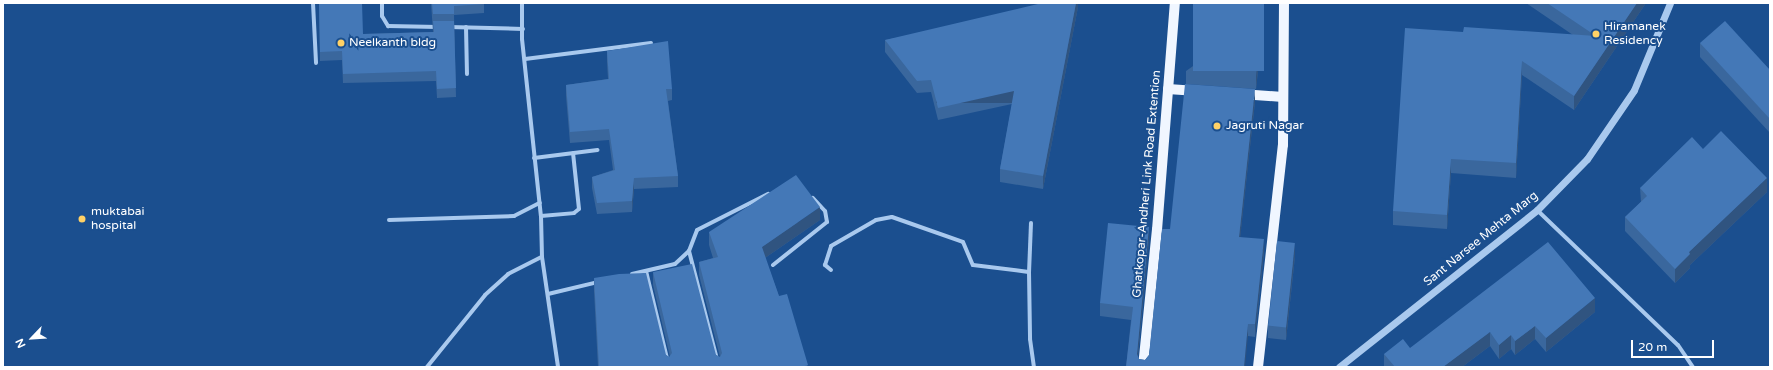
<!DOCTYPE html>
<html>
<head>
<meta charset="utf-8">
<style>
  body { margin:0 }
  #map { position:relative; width:1773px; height:370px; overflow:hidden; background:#1b4f8f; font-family:"Varela Round",sans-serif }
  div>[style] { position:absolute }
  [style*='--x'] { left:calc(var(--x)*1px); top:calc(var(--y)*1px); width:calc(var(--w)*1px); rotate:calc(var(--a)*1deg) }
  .minor>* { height:4px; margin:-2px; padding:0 2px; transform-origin:2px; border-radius:2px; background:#a9c9ee }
  .tertiary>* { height:7px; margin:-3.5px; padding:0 3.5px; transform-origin:3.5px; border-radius:3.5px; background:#a9c9ee }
  .primary>* { height:10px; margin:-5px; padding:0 5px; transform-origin:5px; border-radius:5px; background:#f0f6ff }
  .wall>* { inset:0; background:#3a679d }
  .shaded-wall>* { inset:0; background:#305480; transform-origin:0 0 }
  .building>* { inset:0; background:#4478b7; transform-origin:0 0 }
  .dots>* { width:11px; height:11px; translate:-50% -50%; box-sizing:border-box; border:2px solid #1b4f8f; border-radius:50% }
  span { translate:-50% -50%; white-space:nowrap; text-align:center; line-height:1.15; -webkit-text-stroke:4px #1b4f8f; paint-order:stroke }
  .poi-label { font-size:12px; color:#fff }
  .left { translate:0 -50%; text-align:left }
  .street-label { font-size:12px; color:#fff }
  .frame { position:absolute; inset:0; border:4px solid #fff; pointer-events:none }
  .north { position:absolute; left:12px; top:318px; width:40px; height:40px; -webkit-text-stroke:3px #1b4f8f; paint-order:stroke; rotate:245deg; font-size:11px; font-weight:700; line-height:16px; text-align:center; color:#fff }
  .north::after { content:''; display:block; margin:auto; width:14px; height:18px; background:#fff; clip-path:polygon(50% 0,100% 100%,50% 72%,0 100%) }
  .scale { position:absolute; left:1631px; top:340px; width:83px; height:18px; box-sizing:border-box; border:2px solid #fff; border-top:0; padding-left:5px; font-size:12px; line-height:14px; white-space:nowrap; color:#fff; -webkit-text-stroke:3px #1b4f8f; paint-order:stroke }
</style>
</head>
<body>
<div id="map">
  <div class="minor">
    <div style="--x:313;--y:3;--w:60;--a:87.1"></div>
    <div style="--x:382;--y:3;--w:13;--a:90"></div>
    <div style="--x:382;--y:16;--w:12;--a:59"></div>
    <div style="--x:388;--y:26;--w:50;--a:1.1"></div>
    <div style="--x:522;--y:3;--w:36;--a:90"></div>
    <div style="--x:522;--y:39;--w:178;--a:83.9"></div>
    <div style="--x:541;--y:216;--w:41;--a:88.6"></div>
    <div style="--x:542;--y:257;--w:111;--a:81.7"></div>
    <div style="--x:449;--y:27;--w:74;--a:1.5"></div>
    <div style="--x:466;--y:27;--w:47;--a:88.8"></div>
    <div style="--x:525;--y:59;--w:127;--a:-7.2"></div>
    <div style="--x:534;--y:158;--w:64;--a:-7.1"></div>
    <div style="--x:1537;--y:210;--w:195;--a:43.8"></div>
    <div style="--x:1678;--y:345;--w:27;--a:56"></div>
    <div style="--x:541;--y:216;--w:33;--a:-5"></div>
    <div style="--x:574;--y:213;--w:6;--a:-39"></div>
    <div style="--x:579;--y:209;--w:56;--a:-96.1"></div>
    <div style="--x:389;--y:220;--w:125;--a:-1.8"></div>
    <div style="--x:514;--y:216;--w:29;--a:-27"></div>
    <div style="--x:1031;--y:223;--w:49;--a:92.3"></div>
    <div style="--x:1029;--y:272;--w:67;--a:89.1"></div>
    <div style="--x:1030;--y:339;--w:28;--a:82"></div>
    <div style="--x:689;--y:251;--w:120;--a:75.5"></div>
    <div style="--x:773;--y:265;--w:69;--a:-38.5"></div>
    <div style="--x:827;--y:222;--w:11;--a:-100"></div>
    <div style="--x:825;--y:211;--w:18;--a:-133"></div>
    <div style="--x:831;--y:270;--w:8;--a:-140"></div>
    <div style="--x:825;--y:265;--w:20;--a:-72"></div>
    <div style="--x:831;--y:246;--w:52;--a:-30"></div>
    <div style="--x:876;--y:220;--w:16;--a:-11"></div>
    <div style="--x:892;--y:217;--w:75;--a:19.4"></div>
    <div style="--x:963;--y:242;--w:25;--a:67"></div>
    <div style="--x:973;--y:265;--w:56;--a:7.1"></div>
    <div style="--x:646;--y:271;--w:99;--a:76.5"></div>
    <div style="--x:632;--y:274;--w:44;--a:-13.1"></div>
    <div style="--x:675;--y:264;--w:19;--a:-43"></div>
    <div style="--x:689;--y:251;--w:22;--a:-69"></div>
    <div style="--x:697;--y:230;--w:80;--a:-26.9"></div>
    <div style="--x:548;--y:294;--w:51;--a:-13.5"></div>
    <div style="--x:427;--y:367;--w:92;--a:-51.1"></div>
    <div style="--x:485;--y:295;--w:31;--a:-42"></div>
    <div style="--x:508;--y:274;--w:38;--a:-27"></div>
  </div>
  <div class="tertiary">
    <div style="--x:1339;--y:367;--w:253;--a:-38.4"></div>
    <div style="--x:1537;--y:210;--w:71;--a:-45.6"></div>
    <div style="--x:1587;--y:159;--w:83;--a:-55.7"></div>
    <div style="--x:1634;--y:90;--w:94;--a:-67.5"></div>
  </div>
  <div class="primary">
    <div style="--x:1168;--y:89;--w:29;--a:4"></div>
    <div style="--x:1241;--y:94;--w:42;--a:4.1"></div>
    <div style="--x:1143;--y:367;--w:138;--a:-84.2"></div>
    <div style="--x:1157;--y:230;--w:228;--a:-85.5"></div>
    <div style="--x:1258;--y:367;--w:223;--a:-83.6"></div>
    <div style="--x:1283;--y:145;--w:142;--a:-89.6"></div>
  </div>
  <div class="wall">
    <div style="clip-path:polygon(319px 3px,363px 34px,433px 32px,431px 3px,484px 3px,484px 13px,454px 15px,456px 97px,437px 98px,436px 81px,343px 83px,342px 60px,320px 61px)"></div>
    <div style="clip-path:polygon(1078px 3px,1078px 7px,1043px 189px,1000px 182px,1000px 169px,1012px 104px,938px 120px,931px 92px,917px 93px,885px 52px,885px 40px)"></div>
    <div style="clip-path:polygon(1526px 3px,1646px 3px,1574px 110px,1522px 75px,1516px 178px,1451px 173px,1447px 229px,1393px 225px,1393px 211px,1463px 32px,1573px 35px)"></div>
    <div style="clip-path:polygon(1264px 16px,1256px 89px,1186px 84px,1186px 71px)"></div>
    <div style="clip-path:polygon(1700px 43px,1770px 70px,1770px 133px,1700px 57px)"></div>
    <div style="clip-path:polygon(607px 51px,672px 89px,672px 100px,668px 101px,678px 176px,678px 187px,634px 189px,632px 212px,597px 214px,592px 188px,592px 177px,613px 170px,609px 140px,570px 143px,566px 96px,566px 85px,608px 79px,607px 62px)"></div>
    <div style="clip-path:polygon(1255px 102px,1240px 237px,1264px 252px,1255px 337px,1248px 336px,1126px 367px,1131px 320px,1100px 316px,1100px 303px,1149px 240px,1138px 356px,1139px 359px,1145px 360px,1149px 355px,1170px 229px)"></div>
    <div style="clip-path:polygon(1703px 149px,1767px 192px,1690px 265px,1690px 268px,1675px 283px,1625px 231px,1625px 217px,1641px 202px,1640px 188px)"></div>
    <div style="clip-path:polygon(820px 220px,765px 258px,779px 296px,808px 367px,598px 367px,594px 291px,594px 278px,666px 355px,669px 357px,670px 357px,653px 285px,653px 272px,716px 355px,720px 357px,699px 275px,699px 262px,713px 258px,709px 245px,709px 232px)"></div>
    <div style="clip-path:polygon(1295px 256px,1286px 340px,1268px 338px,1268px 326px)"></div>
    <div style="clip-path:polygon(1595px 312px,1546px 352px,1535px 339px,1515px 355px,1511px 349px,1499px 359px,1490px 346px,1462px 367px,1384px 367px,1384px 354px,1410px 348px)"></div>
  </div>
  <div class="shaded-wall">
    <div style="clip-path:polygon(1076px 3px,1078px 3px,1078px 7px,1043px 189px,1043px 176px)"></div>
    <div style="clip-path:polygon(1264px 3px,1264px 16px,1256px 89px,1256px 76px)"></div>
    <div style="clip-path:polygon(1637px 3px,1646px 3px,1574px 110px,1574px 96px)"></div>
    <div style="clip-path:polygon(1522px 61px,1522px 75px,1516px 178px,1516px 163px)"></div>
    <div style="clip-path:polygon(1255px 89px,1255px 102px,1239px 249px,1239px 237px)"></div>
    <div style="left:1014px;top:91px;width:12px;height:78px;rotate:90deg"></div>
    <div style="clip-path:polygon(1451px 159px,1451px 173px,1447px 229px,1447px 215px)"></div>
    <div style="clip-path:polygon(634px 178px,634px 189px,632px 212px,632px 201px)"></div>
    <div style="clip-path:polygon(1767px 178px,1767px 192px,1690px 265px,1690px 268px,1675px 283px,1675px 269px,1689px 252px)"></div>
    <div style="clip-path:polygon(820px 207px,820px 220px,762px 260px,762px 247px)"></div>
    <div style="clip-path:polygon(1149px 227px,1149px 240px,1137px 366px,1137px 354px)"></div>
    <div style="clip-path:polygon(1264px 239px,1264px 252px,1255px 337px,1255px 324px)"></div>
    <div style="clip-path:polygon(1295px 243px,1295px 256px,1286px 340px,1286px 327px)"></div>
    <div style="clip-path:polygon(1595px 298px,1595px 312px,1546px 352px,1546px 338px)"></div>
    <div style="clip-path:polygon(1248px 324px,1248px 336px,1245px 367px,1244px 367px)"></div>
    <div style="clip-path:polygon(1535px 326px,1535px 339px,1515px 355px,1515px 341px)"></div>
    <div style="clip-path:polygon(1490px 332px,1490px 346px,1462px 367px,1443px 367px)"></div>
    <div style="clip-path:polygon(1511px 335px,1511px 349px,1499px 359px,1499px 345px)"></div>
  </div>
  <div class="building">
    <div style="clip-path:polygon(319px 3px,362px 3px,363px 34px,434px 32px,433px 21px,454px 21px,456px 88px,437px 89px,436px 71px,343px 74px,342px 51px,320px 52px)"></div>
    <div style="clip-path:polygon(432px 3px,484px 3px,484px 4px,454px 6px,454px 14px,433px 14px)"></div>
    <div style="clip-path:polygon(1042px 3px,1076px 3px,1043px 176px,1000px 169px,1014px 91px,938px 108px,931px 80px,917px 81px,885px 40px)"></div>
    <div style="left:1193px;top:3px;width:71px;height:68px"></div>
    <div style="clip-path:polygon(1547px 3px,1637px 3px,1574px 96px,1522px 61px,1516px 163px,1451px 159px,1447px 215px,1393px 211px,1405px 28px,1463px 32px,1464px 27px,1596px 36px)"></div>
    <div style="clip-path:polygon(1725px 21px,1770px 70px,1770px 119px,1700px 43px)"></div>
    <div style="clip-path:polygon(668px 41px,672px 89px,666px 89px,678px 176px,634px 178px,632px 201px,597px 203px,592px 177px,615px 170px,609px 129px,570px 132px,566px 85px,609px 79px,607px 51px)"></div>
    <div style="clip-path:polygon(1185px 84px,1255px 89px,1239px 237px,1264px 239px,1255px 324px,1248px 324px,1244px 367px,1126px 367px,1133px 307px,1100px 303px,1108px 223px,1149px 227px,1137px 354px,1139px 359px,1145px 360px,1149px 355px,1162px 229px,1170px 229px)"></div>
    <div style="clip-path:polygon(1721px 131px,1767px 178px,1689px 252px,1690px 254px,1675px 269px,1625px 217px,1647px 196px,1640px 188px,1692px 137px,1703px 149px)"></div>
    <div style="clip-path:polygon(796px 175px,820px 207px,762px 247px,779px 296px,787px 294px,808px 365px,802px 367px,599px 367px,594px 278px,619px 274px,646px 273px,666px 355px,669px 357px,672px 353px,653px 272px,692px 264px,716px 355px,720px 357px,722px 353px,699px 262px,718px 257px,709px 232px)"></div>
    <div style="left:1277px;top:241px;width:18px;height:85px;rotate:6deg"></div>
    <div style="clip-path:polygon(1548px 242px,1595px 298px,1546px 338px,1535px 326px,1515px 341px,1511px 335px,1499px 345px,1490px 332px,1443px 367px,1395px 367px,1384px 354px,1403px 339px,1410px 348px)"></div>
  </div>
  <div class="dots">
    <div style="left:1596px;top:34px;background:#ffd166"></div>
    <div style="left:341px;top:43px;background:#ffd166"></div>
    <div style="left:1217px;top:126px;background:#ffd166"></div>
    <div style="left:82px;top:219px;background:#ffd166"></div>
  </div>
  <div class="poi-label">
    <span class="left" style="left:1604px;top:34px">Hiramanek<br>Residency</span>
    <span class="left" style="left:349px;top:43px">Neelkanth bldg</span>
    <span class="left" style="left:1226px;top:126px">Jagruti Nagar</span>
    <span class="left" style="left:91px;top:219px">muktabai<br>hospital</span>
  </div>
  <div class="street-label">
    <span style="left:1147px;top:184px;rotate:-85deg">Ghatkopar-Andheri Link Road Extention</span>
    <span style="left:1481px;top:239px;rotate:-39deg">Sant Narsee Mehta Marg</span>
  </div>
  <div class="frame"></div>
  <div class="north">N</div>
  <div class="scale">20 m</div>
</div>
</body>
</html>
